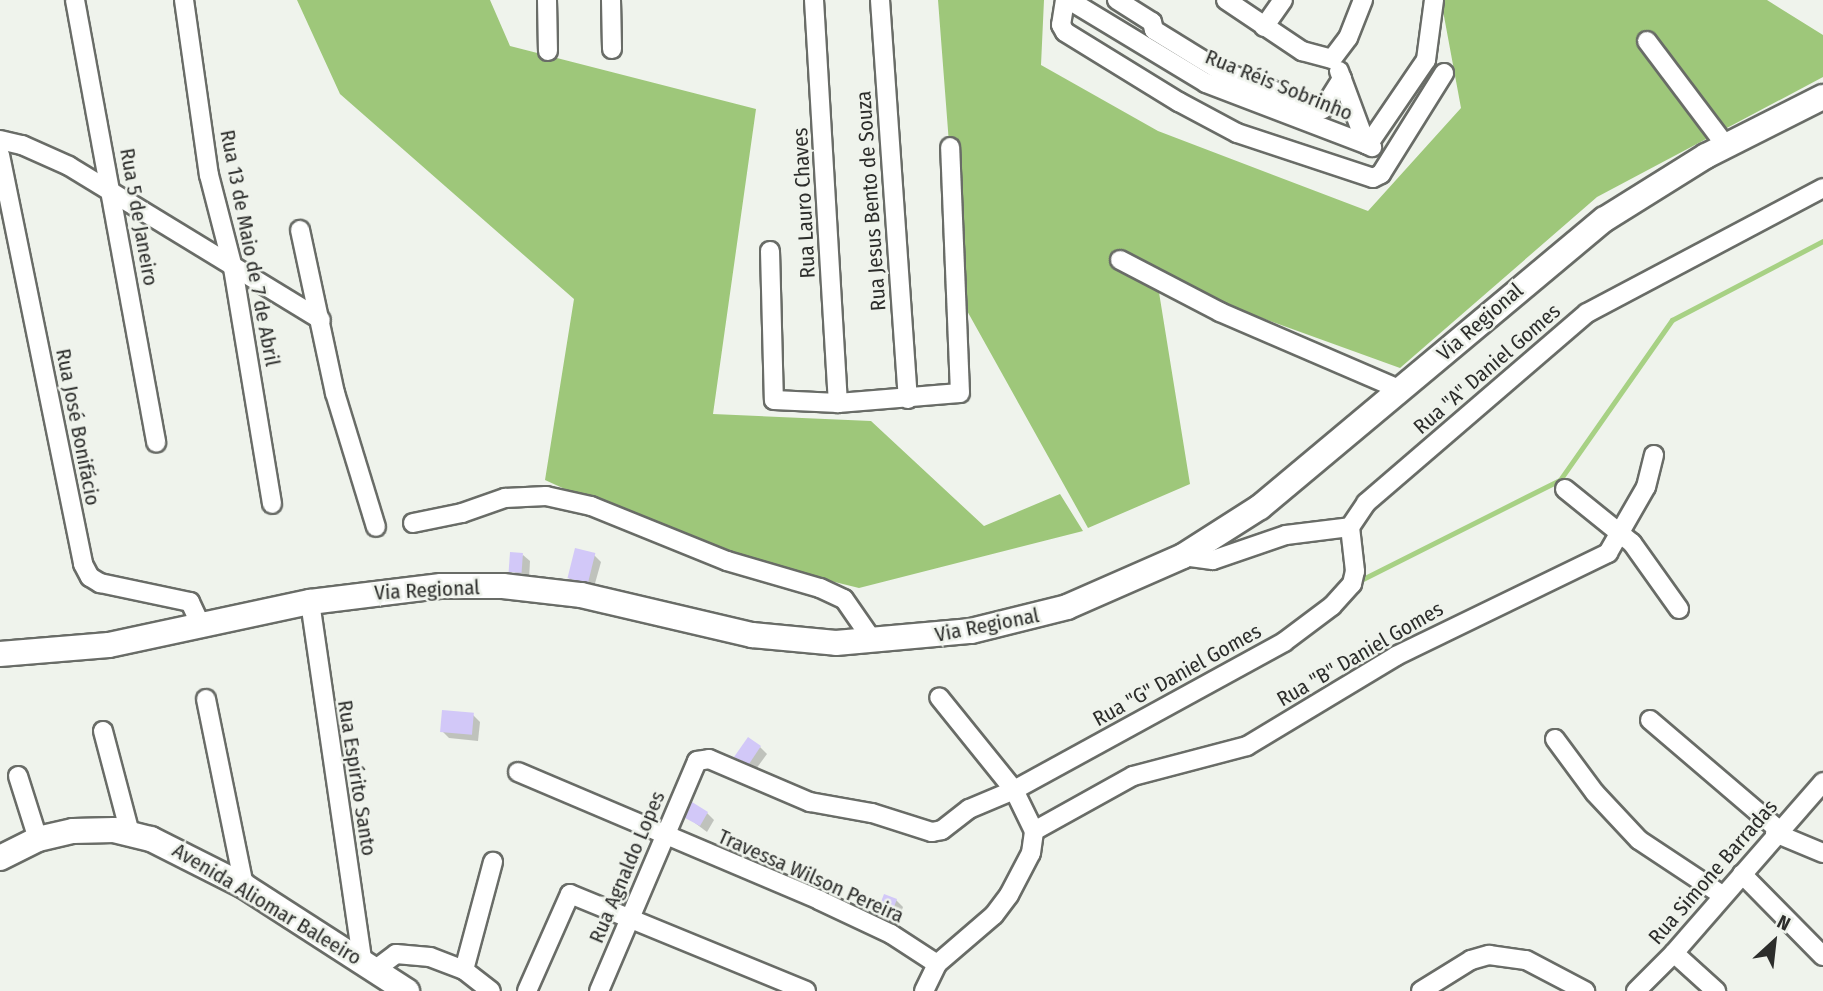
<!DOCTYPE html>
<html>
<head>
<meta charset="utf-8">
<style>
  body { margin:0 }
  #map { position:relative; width:1823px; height:991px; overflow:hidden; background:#eff3ec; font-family:"Fira Sans Condensed",sans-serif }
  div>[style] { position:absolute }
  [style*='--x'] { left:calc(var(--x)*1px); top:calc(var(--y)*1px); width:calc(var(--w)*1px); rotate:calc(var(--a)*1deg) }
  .forest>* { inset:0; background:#9ec77a }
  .shadow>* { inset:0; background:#0003 }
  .stream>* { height:4.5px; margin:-2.25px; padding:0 2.25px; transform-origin:2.25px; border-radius:2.25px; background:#a7d184 }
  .building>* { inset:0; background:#d2c8f8; transform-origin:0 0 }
  .roads { filter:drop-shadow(2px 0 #696c67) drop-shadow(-2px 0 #696c67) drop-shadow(0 2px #696c67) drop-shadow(0 -2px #696c67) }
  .street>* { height:18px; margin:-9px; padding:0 9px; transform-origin:9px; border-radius:9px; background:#fff }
  .secondary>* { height:24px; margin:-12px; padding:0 12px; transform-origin:12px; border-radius:12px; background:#fff }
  span { translate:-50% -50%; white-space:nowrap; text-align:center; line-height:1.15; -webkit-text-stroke:5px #eff3ec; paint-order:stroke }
  .street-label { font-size:21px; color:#2c2d2b }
  .north { position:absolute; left:1739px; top:907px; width:70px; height:70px; -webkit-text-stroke:5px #eff3ec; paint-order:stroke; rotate:27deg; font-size:19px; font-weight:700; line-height:28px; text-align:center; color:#2c2d2b }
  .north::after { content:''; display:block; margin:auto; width:24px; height:32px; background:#2c2d2b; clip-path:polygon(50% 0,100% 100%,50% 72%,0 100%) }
</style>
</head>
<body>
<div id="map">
  <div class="forest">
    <div style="clip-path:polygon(297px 0,490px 0,510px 46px,756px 109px,713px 414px,871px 421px,984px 526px,1060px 494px,1083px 531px,859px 588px,690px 546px,545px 480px,574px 299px,340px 94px)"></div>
    <div style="clip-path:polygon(938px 0,1044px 0,1041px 65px,1158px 131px,1368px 211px,1461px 108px,1441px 0,1767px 0,1823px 35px,1823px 77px,1597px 197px,1400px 368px,1157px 280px,1190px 484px,1088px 528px,961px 300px)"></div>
  </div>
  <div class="shadow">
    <div style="clip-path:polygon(523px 555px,530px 561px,529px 579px,511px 571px)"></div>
    <div style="clip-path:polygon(594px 555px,601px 562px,594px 587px,575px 585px,569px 578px)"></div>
    <div style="clip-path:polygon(473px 715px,480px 722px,478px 741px,449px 738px,442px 731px)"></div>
    <div style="clip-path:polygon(760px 747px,767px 754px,756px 769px,737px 757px)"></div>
    <div style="clip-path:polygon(707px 813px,714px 820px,707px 832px,687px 817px)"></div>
    <div style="clip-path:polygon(896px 900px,903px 907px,896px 926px,878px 914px)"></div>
  </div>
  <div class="stream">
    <div style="--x:1359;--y:581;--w:225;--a:-26.7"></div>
    <div style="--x:1560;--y:480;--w:195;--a:-55"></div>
    <div style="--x:1672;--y:320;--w:170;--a:-27.6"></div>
  </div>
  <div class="building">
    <div style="left:575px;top:548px;width:21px;height:31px;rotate:14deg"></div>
    <div style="left:510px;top:552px;width:13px;height:20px;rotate:4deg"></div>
    <div style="left:442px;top:710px;width:32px;height:22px;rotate:5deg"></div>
    <div style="clip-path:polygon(748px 737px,761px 746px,749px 764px,734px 757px)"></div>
    <div style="clip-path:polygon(692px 802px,708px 812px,700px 826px,685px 818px)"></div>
    <div style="left:884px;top:894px;width:14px;height:22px;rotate:21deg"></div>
  </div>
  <div class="roads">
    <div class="street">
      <div style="--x:75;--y:0;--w:450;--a:79.6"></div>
      <div style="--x:184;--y:0;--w:177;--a:81.9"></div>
      <div style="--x:209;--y:175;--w:96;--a:75.5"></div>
      <div style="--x:233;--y:268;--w:239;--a:80.6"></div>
      <div style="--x:547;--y:0;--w:51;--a:88.9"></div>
      <div style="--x:611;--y:0;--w:49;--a:88.8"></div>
      <div style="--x:814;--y:0;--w:404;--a:86.6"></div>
      <div style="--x:880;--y:0;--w:400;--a:86"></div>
      <div style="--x:1065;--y:0;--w:25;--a:99"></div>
      <div style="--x:1061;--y:25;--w:8;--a:60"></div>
      <div style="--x:1065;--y:32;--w:134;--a:31.6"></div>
      <div style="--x:1179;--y:102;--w:66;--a:28.1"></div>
      <div style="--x:1237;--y:133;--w:143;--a:18.3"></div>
      <div style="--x:1373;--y:178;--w:9;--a:-27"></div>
      <div style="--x:1381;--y:174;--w:119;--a:-58"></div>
      <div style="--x:1069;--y:0;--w:160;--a:31.2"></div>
      <div style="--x:1206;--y:83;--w:171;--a:20.9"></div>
      <div style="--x:1117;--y:0;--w:41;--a:32.2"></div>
      <div style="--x:1152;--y:22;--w:8;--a:76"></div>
      <div style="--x:1154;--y:30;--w:76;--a:31.6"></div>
      <div style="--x:1219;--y:70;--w:111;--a:20.6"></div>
      <div style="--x:1323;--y:109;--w:36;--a:-58"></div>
      <div style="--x:1226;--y:0;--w:92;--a:33.9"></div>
      <div style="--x:1302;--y:51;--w:31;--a:15"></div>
      <div style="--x:1264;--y:27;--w:33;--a:-55"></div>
      <div style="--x:1647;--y:41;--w:131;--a:53"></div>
      <div style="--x:1332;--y:59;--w:26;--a:-53"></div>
      <div style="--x:1348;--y:38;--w:41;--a:-68.5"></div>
      <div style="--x:1339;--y:71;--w:78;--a:69.7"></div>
      <div style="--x:1366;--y:144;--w:7;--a:27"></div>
      <div style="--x:0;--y:140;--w:23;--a:13"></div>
      <div style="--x:22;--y:145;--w:51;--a:24.1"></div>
      <div style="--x:69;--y:166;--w:295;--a:31.4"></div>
      <div style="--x:1368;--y:145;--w:103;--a:-55.7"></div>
      <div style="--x:1426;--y:60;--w:61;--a:-82.4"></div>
      <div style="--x:0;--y:155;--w:417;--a:78.5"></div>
      <div style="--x:83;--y:564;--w:15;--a:62"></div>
      <div style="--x:90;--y:577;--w:12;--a:31"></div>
      <div style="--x:100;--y:583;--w:92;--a:11.9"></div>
      <div style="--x:190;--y:602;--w:26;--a:65"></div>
      <div style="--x:300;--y:230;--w:167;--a:77.9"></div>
      <div style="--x:335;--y:393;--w:140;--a:73"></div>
      <div style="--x:770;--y:251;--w:149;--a:88.5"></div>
      <div style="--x:774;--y:400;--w:64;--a:2.7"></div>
      <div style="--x:838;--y:403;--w:122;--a:-4.7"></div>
      <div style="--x:960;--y:393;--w:246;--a:-92.3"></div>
      <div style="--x:1120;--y:260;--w:113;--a:27.5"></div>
      <div style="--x:1220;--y:312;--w:197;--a:23.3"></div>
      <div style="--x:1565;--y:489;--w:86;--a:38.9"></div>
      <div style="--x:1632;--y:543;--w:81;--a:54.5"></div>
      <div style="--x:413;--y:523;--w:50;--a:-11.5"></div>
      <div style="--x:462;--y:513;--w:46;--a:-19.2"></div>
      <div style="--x:505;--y:498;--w:41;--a:-2.8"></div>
      <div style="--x:546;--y:496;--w:46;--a:12.5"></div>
      <div style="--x:591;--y:506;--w:147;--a:22"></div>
      <div style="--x:727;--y:561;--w:97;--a:16.2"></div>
      <div style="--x:820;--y:588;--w:26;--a:25"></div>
      <div style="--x:844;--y:599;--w:51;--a:55.4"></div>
      <div style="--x:1183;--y:556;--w:30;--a:8"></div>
      <div style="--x:1213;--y:560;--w:77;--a:-18.9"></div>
      <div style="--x:1286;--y:535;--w:64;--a:-7.1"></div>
      <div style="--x:1350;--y:527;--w:29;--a:-56"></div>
      <div style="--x:1366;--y:503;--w:291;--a:-40.7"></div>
      <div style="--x:1587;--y:313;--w:267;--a:-27.9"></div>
      <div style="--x:310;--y:602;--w:362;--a:81.7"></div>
      <div style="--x:206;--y:699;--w:191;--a:78.5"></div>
      <div style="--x:1650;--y:720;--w:170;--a:40.5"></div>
      <div style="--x:103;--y:731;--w:106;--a:75.2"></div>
      <div style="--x:1555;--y:739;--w:67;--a:53.5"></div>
      <div style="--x:1595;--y:793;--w:64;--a:46.9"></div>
      <div style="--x:1639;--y:840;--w:100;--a:33.5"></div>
      <div style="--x:518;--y:772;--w:327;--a:23"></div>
      <div style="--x:819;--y:900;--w:80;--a:25.3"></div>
      <div style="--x:891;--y:934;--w:55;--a:33.1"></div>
      <div style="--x:18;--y:776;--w:66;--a:72.4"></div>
      <div style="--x:1034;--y:831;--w:113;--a:-29.1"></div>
      <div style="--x:1133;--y:776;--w:118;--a:-14.7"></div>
      <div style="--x:1247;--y:746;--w:174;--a:-31.1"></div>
      <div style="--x:1396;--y:656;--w:236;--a:-25.9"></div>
      <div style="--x:1608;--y:553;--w:76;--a:-60.1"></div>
      <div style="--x:1646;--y:487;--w:33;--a:-76"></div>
      <div style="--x:1775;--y:833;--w:52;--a:22.6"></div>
      <div style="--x:1742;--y:874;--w:115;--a:45.4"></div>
      <div style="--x:1674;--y:953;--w:57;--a:42.1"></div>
      <div style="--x:376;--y:969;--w:25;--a:-37"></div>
      <div style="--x:396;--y:954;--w:34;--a:5"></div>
      <div style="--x:430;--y:957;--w:36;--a:21"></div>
      <div style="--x:464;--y:970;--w:34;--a:38"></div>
      <div style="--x:464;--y:970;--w:112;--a:-75"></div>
      <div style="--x:527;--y:991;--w:106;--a:-66.1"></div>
      <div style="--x:570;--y:894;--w:255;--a:22.3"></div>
      <div style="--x:599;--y:991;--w:250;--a:-66.9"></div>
      <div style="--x:697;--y:761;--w:12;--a:-9"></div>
      <div style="--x:709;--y:759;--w:110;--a:23.1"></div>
      <div style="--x:810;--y:802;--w:63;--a:10.1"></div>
      <div style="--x:872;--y:813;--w:63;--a:17.6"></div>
      <div style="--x:932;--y:832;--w:10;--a:-11"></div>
      <div style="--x:942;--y:830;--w:34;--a:-38"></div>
      <div style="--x:969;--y:809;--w:49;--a:-22.9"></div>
      <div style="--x:1014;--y:790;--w:308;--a:-28.7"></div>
      <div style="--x:1284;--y:642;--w:60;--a:-36.9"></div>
      <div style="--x:1332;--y:606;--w:30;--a:-48"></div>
      <div style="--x:1352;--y:584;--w:13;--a:-77"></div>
      <div style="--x:1355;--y:571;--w:44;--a:-96.5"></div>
      <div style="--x:924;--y:991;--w:30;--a:-64"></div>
      <div style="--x:937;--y:964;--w:75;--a:-40.7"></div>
      <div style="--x:994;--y:915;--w:25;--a:-53"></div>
      <div style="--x:1009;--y:895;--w:47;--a:-62.4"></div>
      <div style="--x:1031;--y:853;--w:22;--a:-82"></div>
      <div style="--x:1034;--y:831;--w:46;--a:-116"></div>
      <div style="--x:1014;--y:790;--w:119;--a:-128.9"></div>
      <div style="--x:1421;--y:991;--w:59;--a:-31.8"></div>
      <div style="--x:1471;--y:960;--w:19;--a:-16"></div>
      <div style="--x:1489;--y:955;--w:37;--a:8"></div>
      <div style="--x:1526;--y:960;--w:67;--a:27.7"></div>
      <div style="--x:1636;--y:991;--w:54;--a:-45"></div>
      <div style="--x:1674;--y:953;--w:227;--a:-48.9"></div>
    </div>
    <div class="secondary">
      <div style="--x:0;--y:654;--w:109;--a:-4.7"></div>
      <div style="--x:109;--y:645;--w:206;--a:-12.1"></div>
      <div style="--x:310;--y:602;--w:132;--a:-7"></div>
      <div style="--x:441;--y:586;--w:62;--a:0"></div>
      <div style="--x:503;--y:586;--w:79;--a:6.6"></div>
      <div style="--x:581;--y:595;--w:176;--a:13.2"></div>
      <div style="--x:752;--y:635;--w:84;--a:5.4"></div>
      <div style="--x:836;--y:643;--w:136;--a:-5.1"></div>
      <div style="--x:971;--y:631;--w:99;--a:-14"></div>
      <div style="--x:1067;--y:607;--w:127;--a:-23.7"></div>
      <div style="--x:1183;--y:556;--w:91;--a:-32.5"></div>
      <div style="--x:1260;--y:507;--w:449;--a:-39.9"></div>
      <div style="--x:1605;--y:219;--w:119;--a:-32"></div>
      <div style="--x:1706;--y:156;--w:131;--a:-26.8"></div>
      <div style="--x:0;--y:858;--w:42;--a:-26.6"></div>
      <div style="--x:38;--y:839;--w:36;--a:-13"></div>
      <div style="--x:73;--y:831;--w:41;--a:-1.4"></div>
      <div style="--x:114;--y:830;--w:38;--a:14"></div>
      <div style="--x:151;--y:839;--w:104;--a:26.8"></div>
      <div style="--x:244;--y:886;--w:194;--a:32.8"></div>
    </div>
  </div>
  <div class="street-label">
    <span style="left:1279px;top:85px;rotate:22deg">Rua Réis Sobrinho</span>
    <span style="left:871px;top:201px;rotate:-94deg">Rua Jesus Bento de Souza</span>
    <span style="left:804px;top:203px;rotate:-93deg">Rua Lauro Chaves</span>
    <span style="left:139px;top:217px;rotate:80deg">Rua 5 de Janeiro</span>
    <span style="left:250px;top:248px;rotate:79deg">Rua 13 de Maio de 7 de Abril</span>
    <span style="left:1480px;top:322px;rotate:-41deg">Via Regional</span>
    <span style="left:1487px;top:369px;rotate:-41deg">Rua "A" Daniel Gomes</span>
    <span style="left:78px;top:427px;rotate:79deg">Rua José Bonifácio</span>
    <span style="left:427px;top:590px;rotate:-3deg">Via Regional</span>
    <span style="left:987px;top:625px;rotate:-11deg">Via Regional</span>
    <span style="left:1360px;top:654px;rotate:-30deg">Rua "B" Daniel Gomes</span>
    <span style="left:1177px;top:675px;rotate:-29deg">Rua "G" Daniel Gomes</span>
    <span style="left:357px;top:778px;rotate:81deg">Rua Espírito Santo</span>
    <span style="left:627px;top:867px;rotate:-67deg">Rua Agnaldo Lopes</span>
    <span style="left:1713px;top:872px;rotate:-49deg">Rua Simone Barradas</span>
    <span style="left:811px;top:876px;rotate:24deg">Travessa Wilson Pereira</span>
    <span style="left:267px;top:904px;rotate:31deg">Avenida Aliomar Baleeiro</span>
  </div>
  <div class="north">N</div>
</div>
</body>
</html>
